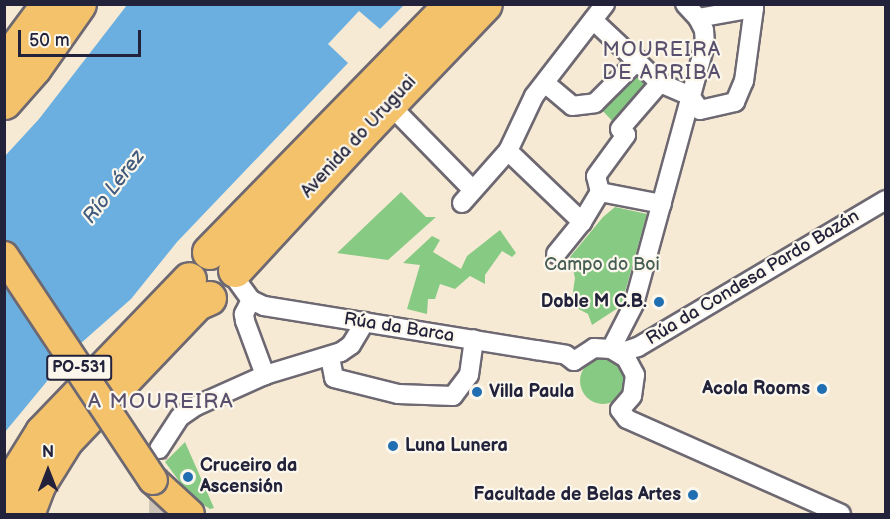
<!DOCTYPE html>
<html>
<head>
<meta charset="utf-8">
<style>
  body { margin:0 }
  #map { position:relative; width:890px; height:519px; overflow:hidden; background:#f7ead5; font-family:"Balsamiq Sans",sans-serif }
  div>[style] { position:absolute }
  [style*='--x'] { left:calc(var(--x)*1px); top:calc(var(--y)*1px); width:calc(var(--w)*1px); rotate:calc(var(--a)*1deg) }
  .green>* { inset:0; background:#87ca83 }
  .round { border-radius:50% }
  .water>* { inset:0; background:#6bafe1 }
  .street-tunnel>* { height:18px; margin-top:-9px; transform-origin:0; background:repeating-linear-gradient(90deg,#ccc2b6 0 18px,transparent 0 27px) }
  .roads { filter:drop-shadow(2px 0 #6d6871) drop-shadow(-2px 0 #6d6871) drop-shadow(0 2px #6d6871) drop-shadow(0 -2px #6d6871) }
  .street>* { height:18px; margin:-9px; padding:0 9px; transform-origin:9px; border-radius:9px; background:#fff }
  .primary>* { height:28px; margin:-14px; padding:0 14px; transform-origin:14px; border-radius:14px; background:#f4c26a }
  .highway>* { height:33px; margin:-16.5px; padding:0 16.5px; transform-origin:16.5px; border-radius:16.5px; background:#f4c26a }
  .bridges { filter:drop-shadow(2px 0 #6d6871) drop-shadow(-2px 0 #6d6871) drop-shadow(0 2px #6d6871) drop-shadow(0 -2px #6d6871) }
  .primary-bridge>* { height:28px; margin:-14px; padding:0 14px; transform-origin:14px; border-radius:14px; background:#f4c26a }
  .dots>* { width:16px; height:16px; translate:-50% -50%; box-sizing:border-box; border:3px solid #fbf7ec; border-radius:50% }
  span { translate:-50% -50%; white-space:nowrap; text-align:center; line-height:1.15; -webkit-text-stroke:4.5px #fbf7ec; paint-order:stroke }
  .shield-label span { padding:2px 4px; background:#fbf7ec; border:2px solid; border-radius:4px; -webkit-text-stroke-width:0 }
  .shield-label { font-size:16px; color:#22223b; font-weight:700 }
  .street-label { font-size:18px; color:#22223b }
  .park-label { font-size:18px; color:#455d54 }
  .poi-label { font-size:18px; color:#22223b; font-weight:700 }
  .right { translate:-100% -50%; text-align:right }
  .left { translate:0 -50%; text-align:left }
  .neighbourhood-label { font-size:20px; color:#59506d; letter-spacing:1.5px }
  .water-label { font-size:20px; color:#3f5a7d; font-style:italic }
  .quarter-label { font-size:21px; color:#59506d; letter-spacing:1.5px }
  .frame { position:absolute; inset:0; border:6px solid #22223b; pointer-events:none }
  .north { position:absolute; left:18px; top:441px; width:60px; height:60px; -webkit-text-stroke:4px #fbf7ec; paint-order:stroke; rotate:0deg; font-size:16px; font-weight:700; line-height:24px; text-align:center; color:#22223b }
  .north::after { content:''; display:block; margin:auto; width:21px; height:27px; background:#22223b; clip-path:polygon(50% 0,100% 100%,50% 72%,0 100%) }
  .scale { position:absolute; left:18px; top:30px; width:123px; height:27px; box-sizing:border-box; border:3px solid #22223b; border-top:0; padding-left:8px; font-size:18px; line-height:21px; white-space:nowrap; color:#22223b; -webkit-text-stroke:4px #fbf7ec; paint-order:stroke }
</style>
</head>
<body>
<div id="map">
  <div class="green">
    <div style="clip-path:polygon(638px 60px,660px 83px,620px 129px,595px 103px)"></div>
    <div style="clip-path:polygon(401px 192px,426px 217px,436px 217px,388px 260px,337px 253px)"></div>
    <div style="clip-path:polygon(615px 207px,647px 214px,621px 306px,592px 325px,588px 314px,571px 305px,575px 278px,570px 257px,603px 217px)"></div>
    <div style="clip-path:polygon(500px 230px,516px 253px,512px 257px,502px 251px,485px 275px,485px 284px,470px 276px,455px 289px,440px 284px,435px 299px,428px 299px,427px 314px,407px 309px,420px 265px,403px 263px,432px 236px,440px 240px,433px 252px,461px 269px,467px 256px)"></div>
    <div class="round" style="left:580px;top:358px;width:46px;height:46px"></div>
    <div style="clip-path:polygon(185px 442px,214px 508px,210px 509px,191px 497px,165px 462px)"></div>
  </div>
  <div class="water">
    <div style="clip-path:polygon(127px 5px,404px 5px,380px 29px,359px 11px,328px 44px,348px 63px,177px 242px,131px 299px,72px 351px,5px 432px,5px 156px,39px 119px)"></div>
  </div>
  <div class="street-tunnel">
    <div style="--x:158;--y:514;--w:65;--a:-89.1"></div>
  </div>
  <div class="roads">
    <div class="street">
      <div style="--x:593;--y:20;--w:92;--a:43.2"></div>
      <div style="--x:660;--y:83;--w:33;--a:23"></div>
      <div style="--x:690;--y:96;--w:17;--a:54"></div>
      <div style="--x:700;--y:110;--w:36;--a:-13"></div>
      <div style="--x:735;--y:102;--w:23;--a:-67"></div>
      <div style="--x:744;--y:81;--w:74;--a:-82.2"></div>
      <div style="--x:754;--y:8;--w:57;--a:169.9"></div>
      <div style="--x:545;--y:83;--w:35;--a:40"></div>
      <div style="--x:572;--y:106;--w:23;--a:-7"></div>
      <div style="--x:595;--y:103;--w:61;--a:-45"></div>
      <div style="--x:389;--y:104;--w:120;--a:45.7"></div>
      <div style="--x:508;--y:151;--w:103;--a:43.8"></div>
      <div style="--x:600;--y:192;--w:63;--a:11"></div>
      <div style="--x:462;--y:203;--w:69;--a:-48.5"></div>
      <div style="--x:508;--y:151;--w:61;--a:-64.7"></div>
      <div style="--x:534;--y:96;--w:116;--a:-52.3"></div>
      <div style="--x:556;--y:254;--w:41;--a:-50.9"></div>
      <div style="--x:582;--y:222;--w:35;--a:-59"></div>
      <div style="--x:600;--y:192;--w:16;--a:-104"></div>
      <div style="--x:596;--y:176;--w:51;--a:-53.8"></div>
      <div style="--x:626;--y:135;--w:8;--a:-135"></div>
      <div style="--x:620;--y:129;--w:61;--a:-49"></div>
      <div style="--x:235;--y:278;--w:27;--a:54"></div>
      <div style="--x:251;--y:300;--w:14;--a:25"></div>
      <div style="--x:264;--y:306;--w:276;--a:9.2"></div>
      <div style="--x:536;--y:350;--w:30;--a:9"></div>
      <div style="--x:566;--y:355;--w:10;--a:37"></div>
      <div style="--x:574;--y:361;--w:24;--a:-33"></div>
      <div style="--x:594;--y:348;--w:17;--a:3"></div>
      <div style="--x:611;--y:349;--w:17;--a:31"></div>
      <div style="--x:626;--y:358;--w:19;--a:62"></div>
      <div style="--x:635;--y:375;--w:21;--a:98"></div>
      <div style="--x:632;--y:396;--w:18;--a:131"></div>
      <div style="--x:620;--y:410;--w:11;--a:52"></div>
      <div style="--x:627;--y:419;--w:234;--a:23.9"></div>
      <div style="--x:251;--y:300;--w:16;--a:117"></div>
      <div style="--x:244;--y:314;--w:7;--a:82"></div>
      <div style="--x:245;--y:321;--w:58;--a:69.7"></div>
      <div style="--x:611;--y:349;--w:51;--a:-62.9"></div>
      <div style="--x:634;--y:304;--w:270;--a:-74.7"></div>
      <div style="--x:705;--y:44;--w:14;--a:-94"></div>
      <div style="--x:704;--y:30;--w:13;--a:-117"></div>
      <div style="--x:698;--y:18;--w:19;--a:-133"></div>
      <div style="--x:619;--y:353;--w:20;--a:-18"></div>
      <div style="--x:638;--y:347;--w:288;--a:-30.7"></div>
      <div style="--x:330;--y:357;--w:21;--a:79"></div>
      <div style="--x:334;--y:378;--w:66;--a:14"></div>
      <div style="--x:398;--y:394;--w:55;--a:2.1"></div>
      <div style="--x:453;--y:396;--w:26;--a:-53"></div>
      <div style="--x:469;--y:375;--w:36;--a:-82"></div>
      <div style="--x:159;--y:449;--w:38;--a:-57"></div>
      <div style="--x:180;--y:417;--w:19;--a:-35"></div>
      <div style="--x:196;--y:406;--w:76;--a:-24.2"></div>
      <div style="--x:265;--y:375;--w:79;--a:-16.8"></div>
      <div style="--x:341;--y:352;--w:12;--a:-35"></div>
      <div style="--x:351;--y:345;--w:27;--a:-59"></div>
    </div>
    <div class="primary">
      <div style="--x:153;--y:480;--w:50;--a:42.6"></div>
    </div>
    <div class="highway">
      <div style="--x:4;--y:63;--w:74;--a:-53.3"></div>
      <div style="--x:4;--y:102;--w:45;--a:-48.6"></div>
      <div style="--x:34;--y:68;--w:78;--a:-54.9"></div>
      <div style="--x:209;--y:252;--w:347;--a:-45.7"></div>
      <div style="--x:235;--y:270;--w:195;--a:-47.3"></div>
      <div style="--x:367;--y:127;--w:170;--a:-46.2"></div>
      <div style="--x:4;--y:505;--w:30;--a:-70"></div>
      <div style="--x:14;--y:477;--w:53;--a:-58.1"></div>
      <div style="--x:42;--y:432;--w:212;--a:-46.1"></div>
      <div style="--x:27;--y:514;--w:31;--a:-69"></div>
      <div style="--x:38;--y:485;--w:53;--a:-58.1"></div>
      <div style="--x:66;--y:440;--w:190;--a:-46.3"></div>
      <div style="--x:197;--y:303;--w:13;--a:-23"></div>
    </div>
  </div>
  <div class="bridges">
    <div class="primary-bridge">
      <div style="--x:4;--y:256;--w:269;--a:56.4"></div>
    </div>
  </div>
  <div class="dots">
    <div style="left:659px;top:302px;background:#1f6fb2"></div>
    <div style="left:822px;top:389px;background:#1f6fb2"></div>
    <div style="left:477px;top:392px;background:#1f6fb2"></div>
    <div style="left:393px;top:446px;background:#1f6fb2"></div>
    <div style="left:188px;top:477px;background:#1f6fb2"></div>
    <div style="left:693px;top:495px;background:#1f6fb2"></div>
  </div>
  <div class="shield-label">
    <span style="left:79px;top:368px">PO-531</span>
  </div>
  <div class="street-label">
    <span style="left:359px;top:137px;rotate:-47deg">Avenida do Uruguai</span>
    <span style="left:753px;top:278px;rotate:-31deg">Rúa da Condesa Pardo Bazán</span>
    <span style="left:399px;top:328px;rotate:9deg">Rúa da Barca</span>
  </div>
  <div class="park-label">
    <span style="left:602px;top:265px">Campo do Boi</span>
  </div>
  <div class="poi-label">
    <span class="right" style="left:647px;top:302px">Doble M C.B.</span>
    <span class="right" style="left:810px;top:389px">Acola Rooms</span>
    <span class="left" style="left:489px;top:392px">Villa Paula</span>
    <span class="left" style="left:405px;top:446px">Luna Lunera</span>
    <span class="left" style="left:200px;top:477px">Cruceiro da<br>Ascensión</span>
    <span class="right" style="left:681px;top:495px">Facultade de Belas Artes</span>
  </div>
  <div class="neighbourhood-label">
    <span style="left:662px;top:62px">MOUREIRA<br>DE ARRIBA</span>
  </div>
  <div class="water-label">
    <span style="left:114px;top:187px;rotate:-52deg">Río Lérez</span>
  </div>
  <div class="quarter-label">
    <span style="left:161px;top:402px">A MOUREIRA</span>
  </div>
  <div class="frame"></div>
  <div class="north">N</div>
  <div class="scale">50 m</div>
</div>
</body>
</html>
